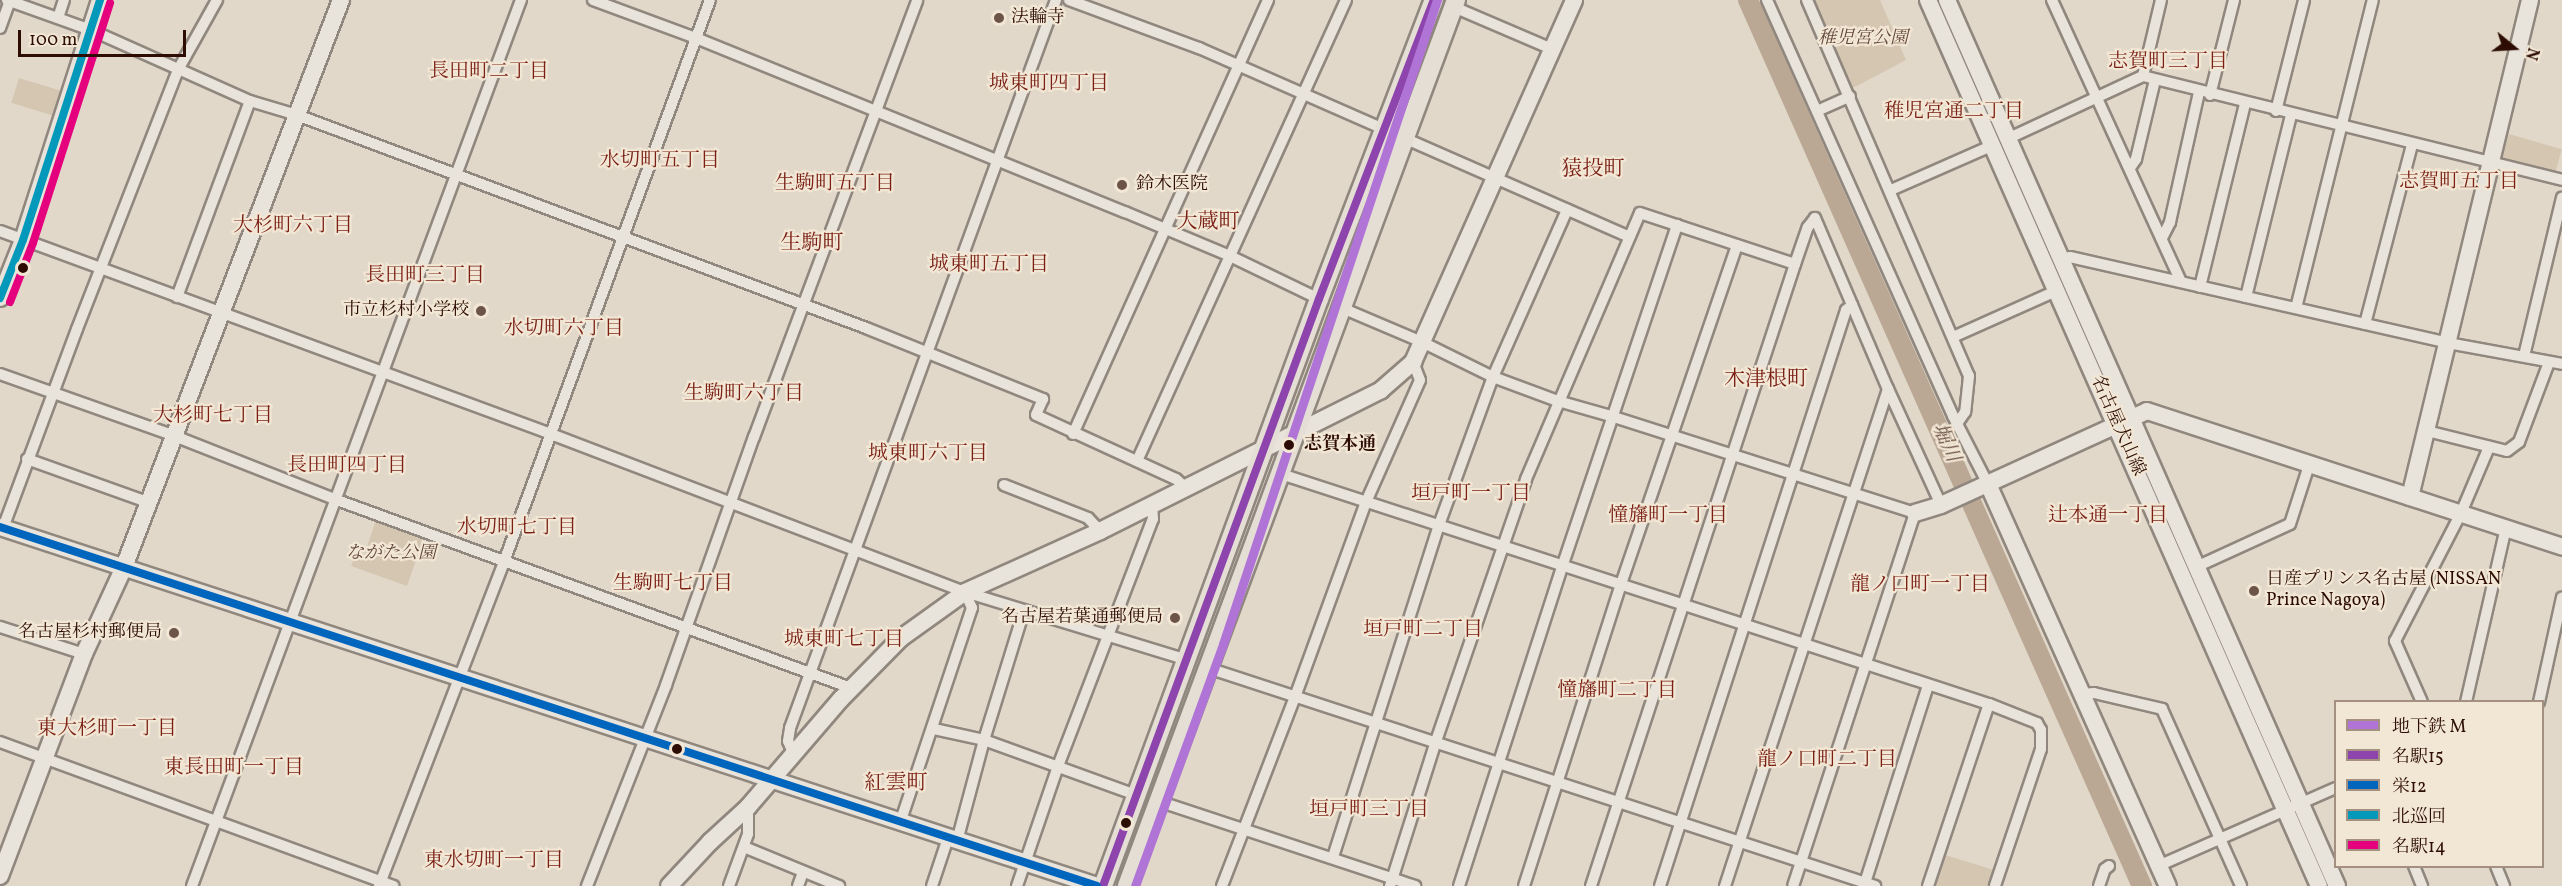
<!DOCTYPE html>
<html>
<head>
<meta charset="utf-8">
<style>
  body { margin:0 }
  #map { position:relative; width:2562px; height:886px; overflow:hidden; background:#e1d8c9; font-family:Vollkorn,"Noto Serif JP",serif }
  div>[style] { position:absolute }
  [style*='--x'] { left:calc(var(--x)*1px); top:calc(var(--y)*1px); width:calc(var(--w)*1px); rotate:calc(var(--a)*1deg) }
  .green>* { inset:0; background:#d5c6b2; transform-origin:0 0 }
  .river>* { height:20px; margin:-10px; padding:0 10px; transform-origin:10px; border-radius:10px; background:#baa895 }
  .roads { filter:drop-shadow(2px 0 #90877e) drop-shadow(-2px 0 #90877e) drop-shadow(0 2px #90877e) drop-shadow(0 -2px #90877e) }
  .street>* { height:10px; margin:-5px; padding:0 5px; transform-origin:5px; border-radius:5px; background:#e8e3db }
  .secondary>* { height:16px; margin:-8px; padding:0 8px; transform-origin:8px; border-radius:8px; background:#e8e3db }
  .primary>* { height:18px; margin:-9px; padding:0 9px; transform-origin:9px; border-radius:9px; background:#e4ded5 }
  .bus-1>* { height:8px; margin:-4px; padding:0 4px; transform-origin:4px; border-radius:4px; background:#8e44ad }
  .bus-2>* { height:8px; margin:-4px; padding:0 4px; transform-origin:4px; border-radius:4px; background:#0065bd }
  .bus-3>* { height:8px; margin:-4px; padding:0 4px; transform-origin:4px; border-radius:4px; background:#0499ba }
  .bus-4>* { height:8px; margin:-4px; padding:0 4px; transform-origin:4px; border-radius:4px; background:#e5007d }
  .metro-1>* { height:9px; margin:-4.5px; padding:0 4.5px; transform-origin:4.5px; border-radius:4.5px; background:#b074d6 }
  .dots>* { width:16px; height:16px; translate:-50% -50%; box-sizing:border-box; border:3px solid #f2e7d5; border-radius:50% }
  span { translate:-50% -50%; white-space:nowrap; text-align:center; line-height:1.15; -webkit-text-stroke:4.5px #f2e7d5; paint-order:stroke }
  .poi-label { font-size:18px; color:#2d0d03 }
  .left { translate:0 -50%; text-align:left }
  .right { translate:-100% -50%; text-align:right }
  .park-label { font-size:18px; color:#64483a; font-style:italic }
  .street-label { font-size:18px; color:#2d0d03 }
  .stop-label { font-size:18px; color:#2d0d03; font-weight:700 }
  .neighbourhood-label { font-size:20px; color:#7a1f14 }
  .water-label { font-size:20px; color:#654a3b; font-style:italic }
  .quarter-label { font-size:21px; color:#7a1f14 }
  .legend { position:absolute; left:2334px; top:700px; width:210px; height:168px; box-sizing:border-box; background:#f2e7d5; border:2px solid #a39081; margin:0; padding:8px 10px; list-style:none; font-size:18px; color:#2d0d03 }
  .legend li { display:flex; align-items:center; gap:12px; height:30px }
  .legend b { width:30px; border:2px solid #a39081 }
  .north { position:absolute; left:2484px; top:18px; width:60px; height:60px; -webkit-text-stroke:4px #f2e7d5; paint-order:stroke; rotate:108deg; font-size:16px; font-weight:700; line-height:24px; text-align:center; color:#2d0d03 }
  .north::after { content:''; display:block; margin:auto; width:21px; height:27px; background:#2d0d03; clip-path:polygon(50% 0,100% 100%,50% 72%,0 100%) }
  .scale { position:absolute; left:18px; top:30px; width:168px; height:27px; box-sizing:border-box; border:3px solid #2d0d03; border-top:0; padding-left:8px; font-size:18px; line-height:21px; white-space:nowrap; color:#2d0d03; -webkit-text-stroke:4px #f2e7d5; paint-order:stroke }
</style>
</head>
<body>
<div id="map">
  <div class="green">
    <div style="clip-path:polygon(1814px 0,1880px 0,1906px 60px,1851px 89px,1812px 4px)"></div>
    <div style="left:19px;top:78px;width:44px;height:26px;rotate:17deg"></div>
    <div style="left:2509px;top:134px;width:55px;height:26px;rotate:16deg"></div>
    <div style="clip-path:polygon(376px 520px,424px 537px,407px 586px,351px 566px,356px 554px,364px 556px)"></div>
    <div style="clip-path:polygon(1942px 854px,1994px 870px,1989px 886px,1932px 886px)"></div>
  </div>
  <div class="river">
    <div style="--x:1748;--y:0;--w:970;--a:66.03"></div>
  </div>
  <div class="roads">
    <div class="street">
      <div style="--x:7;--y:0;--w:89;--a:19.7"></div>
      <div style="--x:91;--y:30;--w:174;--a:24.1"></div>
      <div style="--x:250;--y:101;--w:49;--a:16.6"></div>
      <div style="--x:297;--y:115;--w:608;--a:20.52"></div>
      <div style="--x:866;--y:328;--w:191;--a:21.9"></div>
      <div style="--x:1043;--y:399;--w:17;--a:114"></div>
      <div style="--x:1036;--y:415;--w:154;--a:24.6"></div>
      <div style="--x:1176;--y:479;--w:13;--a:42"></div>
      <div style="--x:593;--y:0;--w:110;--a:20.3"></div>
      <div style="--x:696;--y:38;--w:463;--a:22.1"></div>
      <div style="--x:1125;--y:212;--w:114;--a:22.7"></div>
      <div style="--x:1230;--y:256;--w:99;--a:25.8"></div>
      <div style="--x:1069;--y:0;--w:139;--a:20.3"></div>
      <div style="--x:1199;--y:48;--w:470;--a:23.7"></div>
      <div style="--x:1767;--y:0;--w:456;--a:65.9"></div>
      <div style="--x:1953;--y:416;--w:76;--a:62.8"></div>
      <div style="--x:1807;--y:0;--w:409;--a:66.7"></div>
      <div style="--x:1969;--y:376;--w:36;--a:96"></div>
      <div style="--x:1965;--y:412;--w:12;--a:125"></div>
      <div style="--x:2052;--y:0;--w:310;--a:65.4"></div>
      <div style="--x:1454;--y:7;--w:107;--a:23.2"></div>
      <div style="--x:58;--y:18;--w:19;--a:-72"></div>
      <div style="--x:0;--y:28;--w:29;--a:-70"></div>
      <div style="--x:2143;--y:76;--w:78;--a:-76.7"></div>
      <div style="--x:2210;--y:95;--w:98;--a:-75.8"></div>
      <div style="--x:1817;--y:111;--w:36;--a:-24"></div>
      <div style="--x:2276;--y:111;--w:114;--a:-75.8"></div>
      <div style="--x:2007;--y:139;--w:150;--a:-24.9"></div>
      <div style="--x:2143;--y:76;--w:432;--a:13.9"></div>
      <div style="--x:2130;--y:168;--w:11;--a:-56"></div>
      <div style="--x:2136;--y:159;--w:81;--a:-76.5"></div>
      <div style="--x:1891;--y:190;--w:109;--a:-23.7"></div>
      <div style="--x:0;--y:231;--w:587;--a:20.22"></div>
      <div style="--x:551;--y:434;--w:443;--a:20.9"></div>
      <div style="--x:965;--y:592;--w:232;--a:17"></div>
      <div style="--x:2162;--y:238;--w:18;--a:-63"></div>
      <div style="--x:2170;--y:222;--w:133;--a:-77.4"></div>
      <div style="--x:2059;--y:259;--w:11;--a:-10"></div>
      <div style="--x:2070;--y:257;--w:388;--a:12.8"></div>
      <div style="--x:2448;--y:343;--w:116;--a:10.4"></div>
      <div style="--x:2200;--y:287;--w:188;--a:-76.2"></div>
      <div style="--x:177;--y:297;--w:209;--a:-69.6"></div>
      <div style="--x:2246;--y:297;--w:187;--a:-76.1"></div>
      <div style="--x:1342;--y:308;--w:87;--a:23"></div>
      <div style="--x:1422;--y:342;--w:79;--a:26.2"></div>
      <div style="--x:1493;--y:377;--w:69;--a:20.3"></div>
      <div style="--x:1558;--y:401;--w:58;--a:15.9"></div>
      <div style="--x:1614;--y:417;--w:316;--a:17.7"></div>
      <div style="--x:1915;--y:513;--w:392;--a:108.1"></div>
      <div style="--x:2296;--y:308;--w:317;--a:-76"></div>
      <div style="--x:2365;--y:324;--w:185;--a:-75.3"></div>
      <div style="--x:1953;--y:337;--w:113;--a:-24.1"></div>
      <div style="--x:2524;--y:356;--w:163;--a:-76.5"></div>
      <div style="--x:0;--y:374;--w:182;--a:19.5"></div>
      <div style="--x:172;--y:435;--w:177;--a:21.5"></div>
      <div style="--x:337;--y:500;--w:547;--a:20.09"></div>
      <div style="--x:2427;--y:431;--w:82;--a:14"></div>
      <div style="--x:2507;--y:451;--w:15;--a:-37"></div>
      <div style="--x:2519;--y:442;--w:85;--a:-69.4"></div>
      <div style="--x:1073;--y:434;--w:476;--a:-65.8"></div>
      <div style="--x:27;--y:459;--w:127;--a:19.7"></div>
      <div style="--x:1137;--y:461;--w:506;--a:-65.61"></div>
      <div style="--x:1281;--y:474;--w:744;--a:18"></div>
      <div style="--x:1989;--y:704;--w:52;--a:21.6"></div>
      <div style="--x:2037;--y:723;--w:8;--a:60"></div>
      <div style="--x:2041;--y:730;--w:19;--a:90"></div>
      <div style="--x:2041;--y:749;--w:145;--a:108.6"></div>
      <div style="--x:1004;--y:485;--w:90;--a:21.4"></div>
      <div style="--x:1088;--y:518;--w:18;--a:47"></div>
      <div style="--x:3;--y:528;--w:212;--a:-69.6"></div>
      <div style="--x:77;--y:329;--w:280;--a:-68.7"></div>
      <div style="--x:179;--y:68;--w:78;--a:-60.8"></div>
      <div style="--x:2196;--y:567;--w:103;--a:-24.6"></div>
      <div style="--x:2290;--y:524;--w:62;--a:-72.1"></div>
      <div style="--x:0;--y:627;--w:88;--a:17.8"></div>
      <div style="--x:1208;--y:668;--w:702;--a:18.1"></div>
      <div style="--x:2081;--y:694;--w:13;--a:-4"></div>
      <div style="--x:2094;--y:693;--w:70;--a:13.2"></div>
      <div style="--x:2162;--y:709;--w:194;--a:65.9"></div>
      <div style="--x:2422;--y:702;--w:67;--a:-113.9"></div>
      <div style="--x:2395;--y:641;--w:144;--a:-62.7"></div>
      <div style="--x:2461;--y:513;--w:72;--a:-67"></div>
      <div style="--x:2466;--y:702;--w:179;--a:-77.1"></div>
      <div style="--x:2539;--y:702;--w:107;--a:-77.6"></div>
      <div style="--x:934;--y:729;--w:51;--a:12.4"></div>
      <div style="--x:984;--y:740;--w:162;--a:19.9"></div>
      <div style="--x:0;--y:742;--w:419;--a:20.1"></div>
      <div style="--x:794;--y:755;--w:15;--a:-113"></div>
      <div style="--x:788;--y:741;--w:13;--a:-81"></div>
      <div style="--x:790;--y:728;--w:775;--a:-69.93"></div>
      <div style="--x:1158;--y:801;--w:271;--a:18.3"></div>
      <div style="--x:900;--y:823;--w:227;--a:-71.5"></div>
      <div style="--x:972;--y:608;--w:17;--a:-114"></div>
      <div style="--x:957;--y:841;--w:105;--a:-75"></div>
      <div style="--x:984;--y:740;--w:135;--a:-72.8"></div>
      <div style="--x:744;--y:847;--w:103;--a:22.3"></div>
      <div style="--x:1333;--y:857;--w:349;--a:-72.3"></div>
      <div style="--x:1439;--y:525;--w:158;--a:-70"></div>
      <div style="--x:1493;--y:377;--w:183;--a:-66.1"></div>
      <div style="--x:2158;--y:866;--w:194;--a:-23.7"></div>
      <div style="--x:2414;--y:866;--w:22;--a:68"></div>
      <div style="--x:2496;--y:866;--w:22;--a:68"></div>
      <div style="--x:192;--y:886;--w:945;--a:-69.63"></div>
      <div style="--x:379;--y:886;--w:350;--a:-68.9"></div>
      <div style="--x:505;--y:559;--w:595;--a:-69.86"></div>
      <div style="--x:587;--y:886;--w:216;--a:-68.5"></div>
      <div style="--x:666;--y:685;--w:263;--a:-70.5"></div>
      <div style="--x:754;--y:437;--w:466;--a:-69.5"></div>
      <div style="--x:729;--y:886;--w:55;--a:-69.9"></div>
      <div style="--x:748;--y:834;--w:27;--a:-90"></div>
      <div style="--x:798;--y:886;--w:15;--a:-70"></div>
      <div style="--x:932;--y:886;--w:51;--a:-71.6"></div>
      <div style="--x:1017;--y:886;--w:127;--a:-71.1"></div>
      <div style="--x:1058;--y:766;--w:265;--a:-69"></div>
      <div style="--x:1153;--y:519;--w:14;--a:-94"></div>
      <div style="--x:1222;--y:886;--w:203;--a:-68.9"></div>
      <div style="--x:1295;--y:697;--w:208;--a:-70"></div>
      <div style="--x:1366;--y:502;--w:133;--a:-66.1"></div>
      <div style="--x:1420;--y:380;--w:19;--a:-111"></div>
      <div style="--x:1390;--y:886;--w:149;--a:-72.4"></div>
      <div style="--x:1435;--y:744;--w:280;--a:-71"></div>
      <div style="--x:1526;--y:479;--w:289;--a:-66.8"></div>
      <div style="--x:1640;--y:213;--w:163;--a:18.2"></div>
      <div style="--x:1459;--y:886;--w:335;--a:-72.1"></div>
      <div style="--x:1562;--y:567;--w:361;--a:-71.4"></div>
      <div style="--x:1524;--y:886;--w:317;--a:-72.2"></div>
      <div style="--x:1621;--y:584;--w:358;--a:-71.1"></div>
      <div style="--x:1591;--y:886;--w:655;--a:-71.84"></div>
      <div style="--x:1795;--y:264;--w:39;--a:-71"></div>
      <div style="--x:1808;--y:227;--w:11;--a:-52"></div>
      <div style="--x:1815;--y:218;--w:186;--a:66.9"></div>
      <div style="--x:1888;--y:389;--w:128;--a:65.4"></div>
      <div style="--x:1660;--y:886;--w:605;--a:-72.1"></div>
      <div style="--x:1846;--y:310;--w:8;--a:-40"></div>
      <div style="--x:1725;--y:886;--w:523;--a:-71.84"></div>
      <div style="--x:1864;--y:886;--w:210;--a:-72.3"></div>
      <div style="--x:1928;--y:886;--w:192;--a:-71.5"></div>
      <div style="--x:2099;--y:886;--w:18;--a:-71"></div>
      <div style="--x:2105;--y:869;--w:5;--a:-37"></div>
    </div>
    <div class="secondary">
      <div style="--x:1928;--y:0;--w:968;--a:66.19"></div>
      <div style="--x:1947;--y:0;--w:968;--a:66.24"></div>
      <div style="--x:0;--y:298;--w:62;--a:-68.4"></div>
      <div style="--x:23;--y:240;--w:252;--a:-72.2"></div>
      <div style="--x:1988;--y:484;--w:440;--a:65.9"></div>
      <div style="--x:2410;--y:497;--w:511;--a:-76.43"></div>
      <div style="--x:1915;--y:513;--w:27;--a:-17"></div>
      <div style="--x:1941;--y:505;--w:226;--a:-24.5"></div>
      <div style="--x:2147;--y:411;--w:437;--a:18.1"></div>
      <div style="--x:0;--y:527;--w:1154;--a:18.12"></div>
      <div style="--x:0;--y:876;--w:237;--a:-69.3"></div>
      <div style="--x:84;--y:654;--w:96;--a:-65.3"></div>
      <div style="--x:124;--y:567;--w:607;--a:-69.06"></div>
      <div style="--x:669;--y:886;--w:60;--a:-47"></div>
      <div style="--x:710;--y:842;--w:52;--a:-42.6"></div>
      <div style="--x:748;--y:807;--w:143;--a:-49.3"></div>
      <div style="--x:841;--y:699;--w:86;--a:-45.5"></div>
      <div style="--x:901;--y:638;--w:79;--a:-35.7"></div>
      <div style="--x:965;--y:592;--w:148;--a:-24.3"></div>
      <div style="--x:1100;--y:531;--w:314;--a:-26.6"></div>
      <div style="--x:1381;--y:390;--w:43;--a:-41.2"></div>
      <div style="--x:1413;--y:362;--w:396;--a:-66"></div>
    </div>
    <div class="primary">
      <div style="--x:1103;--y:886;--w:625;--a:-69.8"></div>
      <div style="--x:1319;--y:299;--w:320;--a:-69"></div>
      <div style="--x:1127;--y:886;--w:945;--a:-69.63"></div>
    </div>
  </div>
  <div class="bus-1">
    <div style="--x:1103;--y:886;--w:625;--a:-69.8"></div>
    <div style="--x:1319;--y:299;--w:320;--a:-69"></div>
  </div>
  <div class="bus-2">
    <div style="--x:0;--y:527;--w:1154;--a:18.12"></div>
  </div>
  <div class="bus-3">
    <div style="--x:0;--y:298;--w:62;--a:-68.4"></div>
    <div style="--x:23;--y:240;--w:252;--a:-72.2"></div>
  </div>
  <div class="bus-4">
    <div style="--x:10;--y:302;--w:63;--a:-68.7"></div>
    <div style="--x:33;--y:243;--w:252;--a:-72.2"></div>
  </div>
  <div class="metro-1">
    <div style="--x:1135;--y:886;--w:258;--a:-70"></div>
    <div style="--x:1223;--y:644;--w:679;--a:-71.62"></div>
  </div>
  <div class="dots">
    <div style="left:999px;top:18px;background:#6c5448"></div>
    <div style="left:1122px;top:185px;background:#6c5448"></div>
    <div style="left:23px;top:268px;background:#2d0d03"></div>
    <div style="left:481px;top:311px;background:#6c5448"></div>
    <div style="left:1289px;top:445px;background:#2d0d03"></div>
    <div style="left:2254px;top:591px;background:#6c5448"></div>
    <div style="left:1175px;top:618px;background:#6c5448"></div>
    <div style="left:174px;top:633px;background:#6c5448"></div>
    <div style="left:677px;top:749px;background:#2d0d03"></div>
    <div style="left:1126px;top:823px;background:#2d0d03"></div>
  </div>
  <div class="poi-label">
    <span class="left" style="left:1011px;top:18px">法輪寺</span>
    <span class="left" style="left:1136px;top:185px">鈴木医院</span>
    <span class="right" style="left:469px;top:311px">市立杉村小学校</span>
    <span class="left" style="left:2266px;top:591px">日産プリンス名古屋 (NISSAN<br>Prince Nagoya)</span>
    <span class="right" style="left:1163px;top:618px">名古屋若葉通郵便局</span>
    <span class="right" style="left:162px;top:633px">名古屋杉村郵便局</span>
  </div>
  <div class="park-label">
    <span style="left:1863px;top:39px">稚児宮公園</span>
    <span style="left:391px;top:554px">ながた公園</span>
  </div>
  <div class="street-label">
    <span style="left:2117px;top:426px;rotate:66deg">名古屋犬山線</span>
  </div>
  <div class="stop-label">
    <span class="left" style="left:1304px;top:445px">志賀本通</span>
  </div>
  <div class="neighbourhood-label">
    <span style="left:2168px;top:62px">志賀町三丁目</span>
    <span style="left:489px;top:72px">長田町二丁目</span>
    <span style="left:1049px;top:84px">城東町四丁目</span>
    <span style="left:1954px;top:112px">稚児宮通二丁目</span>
    <span style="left:660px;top:161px">水切町五丁目</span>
    <span style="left:2459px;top:182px">志賀町五丁目</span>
    <span style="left:835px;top:184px">生駒町五丁目</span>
    <span style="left:293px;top:226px">大杉町六丁目</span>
    <span style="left:989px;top:265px">城東町五丁目</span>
    <span style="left:425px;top:276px">長田町三丁目</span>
    <span style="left:564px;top:329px">水切町六丁目</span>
    <span style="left:744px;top:394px">生駒町六丁目</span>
    <span style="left:213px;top:416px">大杉町七丁目</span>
    <span style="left:928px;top:454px">城東町六丁目</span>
    <span style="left:347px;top:466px">長田町四丁目</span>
    <span style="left:1471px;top:494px">垣戸町一丁目</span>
    <span style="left:1668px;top:516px">憧旛町一丁目</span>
    <span style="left:2108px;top:516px">辻本通一丁目</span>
    <span style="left:517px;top:528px">水切町七丁目</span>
    <span style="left:673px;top:584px">生駒町七丁目</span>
    <span style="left:1920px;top:585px">龍ノ口町一丁目</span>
    <span style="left:1423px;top:630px">垣戸町二丁目</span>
    <span style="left:844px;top:640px">城東町七丁目</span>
    <span style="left:1617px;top:691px">憧旛町二丁目</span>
    <span style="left:107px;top:729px">東大杉町一丁目</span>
    <span style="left:1827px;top:760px">龍ノ口町二丁目</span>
    <span style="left:234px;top:768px">東長田町一丁目</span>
    <span style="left:1369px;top:810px">垣戸町三丁目</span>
    <span style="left:494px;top:861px">東水切町一丁目</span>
  </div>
  <div class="water-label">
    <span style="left:1945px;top:443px;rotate:66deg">堀川</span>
  </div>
  <div class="quarter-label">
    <span style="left:1593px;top:170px">猿投町</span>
    <span style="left:1208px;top:223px">大蔵町</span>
    <span style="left:812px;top:244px">生駒町</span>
    <span style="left:1766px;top:380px">木津根町</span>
    <span style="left:896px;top:784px">紅雲町</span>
  </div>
  <ul class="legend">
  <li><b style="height:8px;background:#b074d6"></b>地下鉄 M</li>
  <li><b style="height:8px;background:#8e44ad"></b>名駅15</li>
  <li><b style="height:8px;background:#0065bd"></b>栄12</li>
  <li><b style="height:8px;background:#0499ba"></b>北巡回</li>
  <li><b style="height:8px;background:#e5007d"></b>名駅14</li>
  </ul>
  <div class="north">N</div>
  <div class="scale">100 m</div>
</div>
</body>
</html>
